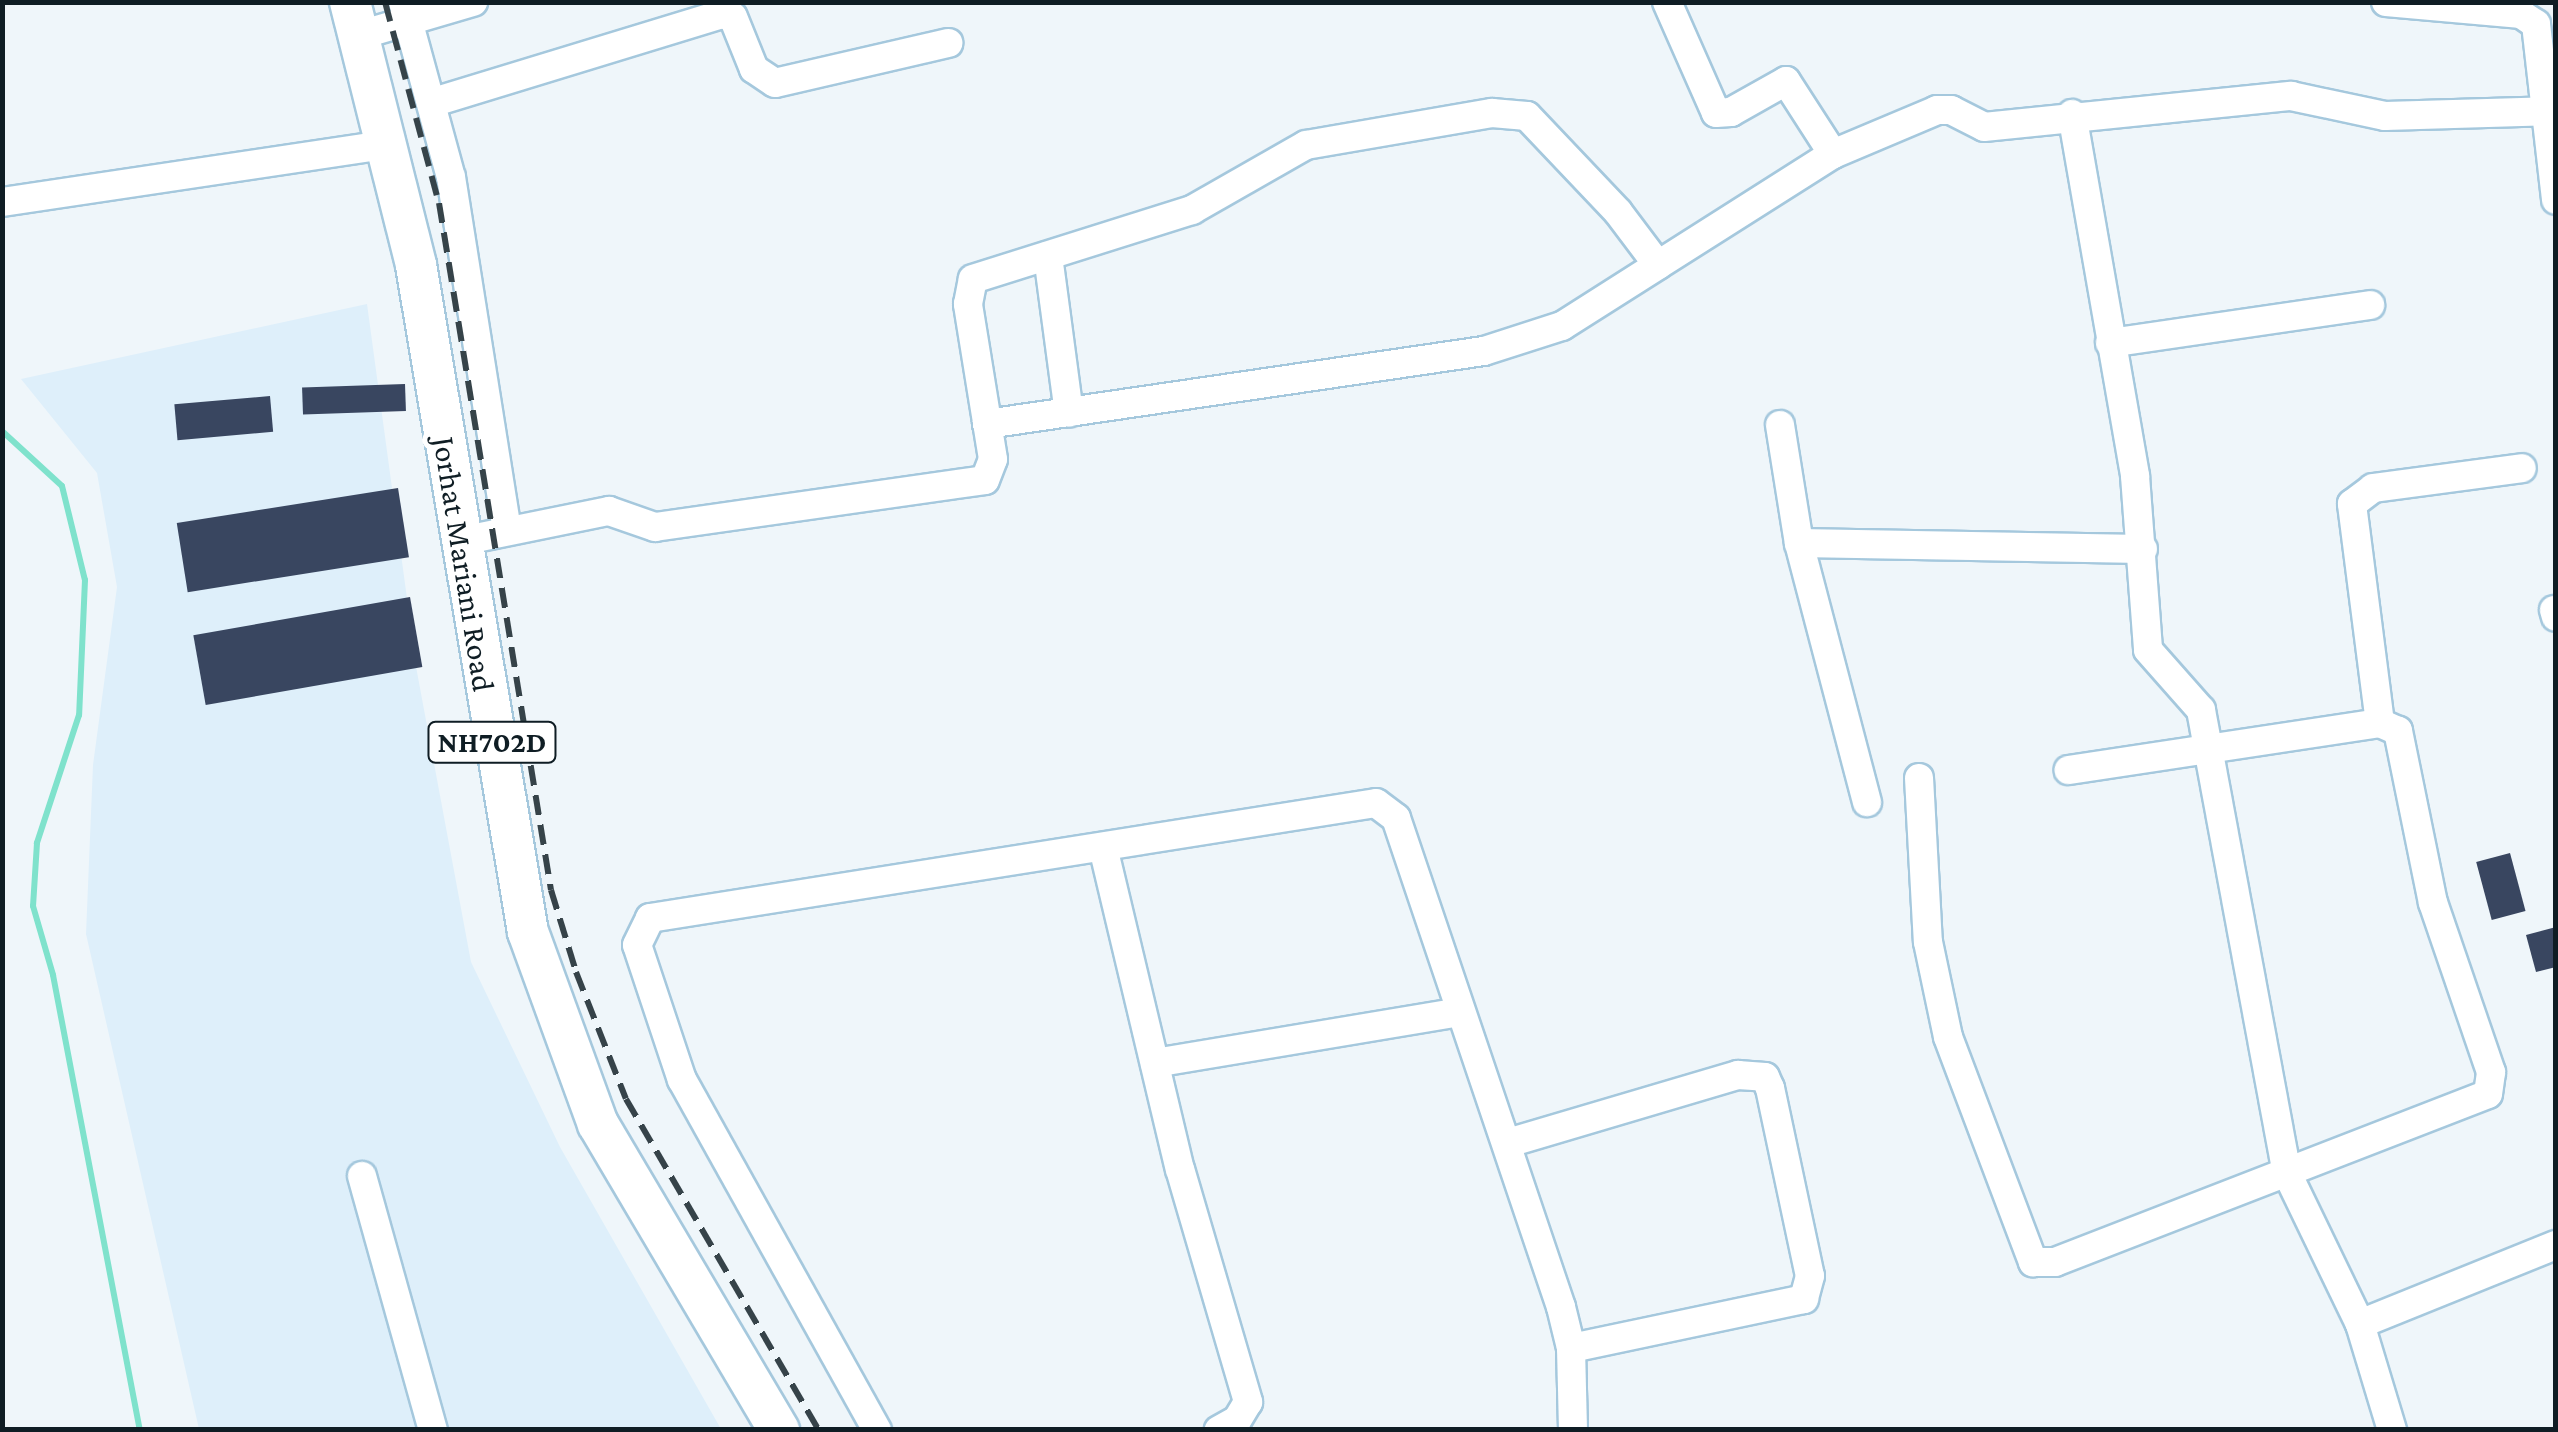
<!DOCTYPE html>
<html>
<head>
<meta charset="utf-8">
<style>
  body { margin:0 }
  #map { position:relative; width:2558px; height:1432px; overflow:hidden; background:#eff6fa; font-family:"Crimson Pro",serif }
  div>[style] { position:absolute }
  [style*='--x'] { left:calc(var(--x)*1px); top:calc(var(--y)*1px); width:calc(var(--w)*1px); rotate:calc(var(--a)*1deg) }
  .built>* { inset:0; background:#deeffa }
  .stream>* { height:6px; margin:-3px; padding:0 3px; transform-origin:3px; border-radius:3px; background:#7fe2cc }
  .building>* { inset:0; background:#394660; transform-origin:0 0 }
  .roads { filter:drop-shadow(2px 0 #a5c8dd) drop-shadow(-2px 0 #a5c8dd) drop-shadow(0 2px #a5c8dd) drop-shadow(0 -2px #a5c8dd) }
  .minor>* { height:28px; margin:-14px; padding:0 14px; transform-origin:14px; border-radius:14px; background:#fff }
  .highway>* { height:40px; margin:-20px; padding:0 20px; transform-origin:20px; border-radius:20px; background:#fff }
  .rail>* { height:6px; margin-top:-3px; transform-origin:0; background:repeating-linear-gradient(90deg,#364349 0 20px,transparent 0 30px) }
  span { translate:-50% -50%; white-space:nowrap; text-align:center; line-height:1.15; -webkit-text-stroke:10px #fff; paint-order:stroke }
  .shield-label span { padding:2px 8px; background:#fff; border:2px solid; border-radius:8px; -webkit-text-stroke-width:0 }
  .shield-label { font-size:30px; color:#0f1d24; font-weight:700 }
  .street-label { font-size:32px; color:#0f1d24 }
  .frame { position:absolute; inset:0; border:5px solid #0f1d24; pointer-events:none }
</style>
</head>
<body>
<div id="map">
  <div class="built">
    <div style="clip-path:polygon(367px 304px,417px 672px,471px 962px,560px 1147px,721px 1429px,199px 1429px,86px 934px,93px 765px,117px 587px,97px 473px,21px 379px)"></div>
  </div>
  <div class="stream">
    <div style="--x:2;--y:431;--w:81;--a:42.5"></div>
    <div style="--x:62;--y:486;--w:97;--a:76.3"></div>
    <div style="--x:85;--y:580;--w:135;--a:92.5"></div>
    <div style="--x:79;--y:715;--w:135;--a:108.2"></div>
    <div style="--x:37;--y:843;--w:63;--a:93.6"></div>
    <div style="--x:33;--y:906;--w:72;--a:73.8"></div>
    <div style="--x:53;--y:975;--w:463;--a:79.2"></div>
  </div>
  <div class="building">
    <div style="left:405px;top:384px;width:27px;height:103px;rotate:88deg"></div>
    <div style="left:270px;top:396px;width:36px;height:96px;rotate:85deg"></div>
    <div style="left:398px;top:488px;width:70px;height:224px;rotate:81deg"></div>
    <div style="left:410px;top:597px;width:71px;height:220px;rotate:80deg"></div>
    <div style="left:2510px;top:853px;width:60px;height:35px;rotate:75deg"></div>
    <div style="clip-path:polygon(2556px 927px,2556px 967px,2536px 972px,2526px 935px)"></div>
  </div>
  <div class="roads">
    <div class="minor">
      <div style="--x:403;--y:2;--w:181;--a:74.7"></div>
      <div style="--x:451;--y:177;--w:358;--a:81"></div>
      <div style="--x:1667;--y:2;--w:121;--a:66.2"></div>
      <div style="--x:1716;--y:113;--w:15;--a:-4"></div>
      <div style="--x:1731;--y:112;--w:63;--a:-29.4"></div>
      <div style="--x:1786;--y:81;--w:87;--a:57.2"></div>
      <div style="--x:2386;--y:2;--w:136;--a:5.1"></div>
      <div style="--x:2521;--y:14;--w:18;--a:34"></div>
      <div style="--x:2536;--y:24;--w:177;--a:83.5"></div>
      <div style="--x:360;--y:35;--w:118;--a:-16.3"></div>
      <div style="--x:434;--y:102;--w:300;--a:-17"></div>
      <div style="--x:721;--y:14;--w:12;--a:14"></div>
      <div style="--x:733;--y:17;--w:56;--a:68"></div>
      <div style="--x:754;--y:69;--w:25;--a:34"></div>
      <div style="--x:775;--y:83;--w:178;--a:-13"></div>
      <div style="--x:2072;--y:114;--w:367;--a:80.1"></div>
      <div style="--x:2135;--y:476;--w:174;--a:85.7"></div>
      <div style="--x:2148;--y:650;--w:80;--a:48.5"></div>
      <div style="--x:2201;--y:710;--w:471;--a:79.5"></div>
      <div style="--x:2287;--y:1173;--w:168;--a:64.2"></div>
      <div style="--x:2360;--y:1324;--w:111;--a:73.2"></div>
      <div style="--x:2;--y:202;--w:390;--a:-8.5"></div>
      <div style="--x:1048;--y:256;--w:158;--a:82.4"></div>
      <div style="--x:2110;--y:343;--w:263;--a:-8.3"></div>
      <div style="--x:987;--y:424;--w:502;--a:-8.36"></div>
      <div style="--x:1484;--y:351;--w:82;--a:-17.8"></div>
      <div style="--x:1562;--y:326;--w:114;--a:-32.4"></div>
      <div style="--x:1780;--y:425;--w:120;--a:80.9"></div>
      <div style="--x:1799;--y:543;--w:268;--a:75.3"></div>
      <div style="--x:461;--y:541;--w:151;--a:-11.5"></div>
      <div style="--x:609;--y:511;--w:49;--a:19.2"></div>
      <div style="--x:655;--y:527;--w:333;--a:-8.1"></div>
      <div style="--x:985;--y:480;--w:22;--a:-69"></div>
      <div style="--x:993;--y:459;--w:157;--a:-99.2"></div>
      <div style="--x:968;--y:304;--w:25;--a:-79"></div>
      <div style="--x:973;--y:279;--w:230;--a:-17.5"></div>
      <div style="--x:1192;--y:210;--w:131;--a:-29.7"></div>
      <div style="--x:1306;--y:145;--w:189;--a:-9.8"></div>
      <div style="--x:1492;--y:113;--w:35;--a:5"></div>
      <div style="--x:1527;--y:116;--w:132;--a:46.5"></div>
      <div style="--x:1618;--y:212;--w:66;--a:53"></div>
      <div style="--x:1658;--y:265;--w:207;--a:-32.4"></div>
      <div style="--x:1833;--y:154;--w:113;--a:-22.9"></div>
      <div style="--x:1937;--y:110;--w:14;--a:0"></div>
      <div style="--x:1951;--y:110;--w:37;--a:27"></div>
      <div style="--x:1984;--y:127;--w:309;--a:-5.8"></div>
      <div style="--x:2291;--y:96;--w:96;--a:12"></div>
      <div style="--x:2385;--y:116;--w:171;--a:-1.7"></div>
      <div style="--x:1799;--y:543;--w:344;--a:1"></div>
      <div style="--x:2554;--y:610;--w:7;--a:74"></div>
      <div style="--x:2380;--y:723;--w:221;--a:-97.3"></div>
      <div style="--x:2352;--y:504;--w:26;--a:-37"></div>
      <div style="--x:2373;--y:488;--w:150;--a:-7.6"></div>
      <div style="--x:1919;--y:778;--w:164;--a:86.9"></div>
      <div style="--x:1928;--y:942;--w:97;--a:78.1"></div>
      <div style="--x:1948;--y:1037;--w:241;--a:69.3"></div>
      <div style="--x:2033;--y:1262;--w:22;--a:0"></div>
      <div style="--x:2055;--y:1262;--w:464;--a:-21.2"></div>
      <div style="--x:2488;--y:1094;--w:22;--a:-82"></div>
      <div style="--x:2491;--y:1072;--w:179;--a:-108.9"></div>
      <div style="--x:2433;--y:903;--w:176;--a:-101.5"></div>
      <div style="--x:2398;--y:731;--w:20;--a:-156"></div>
      <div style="--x:2380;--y:723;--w:315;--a:171.4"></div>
      <div style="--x:1103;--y:847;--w:331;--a:76.6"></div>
      <div style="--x:1180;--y:1169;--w:243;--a:73.7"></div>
      <div style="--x:1248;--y:1402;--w:21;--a:121"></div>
      <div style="--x:1237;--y:1420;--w:21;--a:151"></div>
      <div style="--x:1155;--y:1063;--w:309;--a:-9.5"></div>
      <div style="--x:1508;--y:1143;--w:240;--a:-16.5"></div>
      <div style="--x:1738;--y:1075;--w:27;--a:4"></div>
      <div style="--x:1765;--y:1077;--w:12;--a:66"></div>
      <div style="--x:1770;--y:1088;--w:192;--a:78"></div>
      <div style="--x:1810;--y:1276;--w:24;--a:105"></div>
      <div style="--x:1804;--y:1299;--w:238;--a:168.1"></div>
      <div style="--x:362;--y:1176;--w:264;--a:74.4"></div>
      <div style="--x:2360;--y:1324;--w:211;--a:-22"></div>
      <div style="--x:877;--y:1430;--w:401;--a:-119.1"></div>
      <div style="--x:682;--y:1080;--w:142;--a:-108.4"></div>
      <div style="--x:637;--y:945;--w:30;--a:-64"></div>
      <div style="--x:650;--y:918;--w:735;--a:-9"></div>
      <div style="--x:1376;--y:803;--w:25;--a:37"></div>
      <div style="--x:1396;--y:818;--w:516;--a:71.35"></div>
      <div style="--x:1561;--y:1307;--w:42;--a:76.3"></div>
      <div style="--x:1571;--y:1348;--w:82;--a:88.6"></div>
    </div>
    <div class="highway">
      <div style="--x:350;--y:2;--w:271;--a:75.9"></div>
      <div style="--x:416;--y:265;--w:676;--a:80.47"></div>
      <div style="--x:528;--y:932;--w:204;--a:70"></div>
      <div style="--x:598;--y:1124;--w:356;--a:59.4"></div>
    </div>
  </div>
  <div class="rail">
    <div style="--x:385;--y:2;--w:208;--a:75"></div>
    <div style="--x:439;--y:203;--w:696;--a:80.74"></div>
    <div style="--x:551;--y:890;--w:86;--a:73"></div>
    <div style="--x:576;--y:972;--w:136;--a:68.5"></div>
    <div style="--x:626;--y:1099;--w:383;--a:59.8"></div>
  </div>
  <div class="shield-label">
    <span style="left:492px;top:742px">NH702D</span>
  </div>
  <div class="street-label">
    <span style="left:464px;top:564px;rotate:81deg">Jorhat Mariani Road</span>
  </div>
  <div class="frame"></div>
</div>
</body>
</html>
